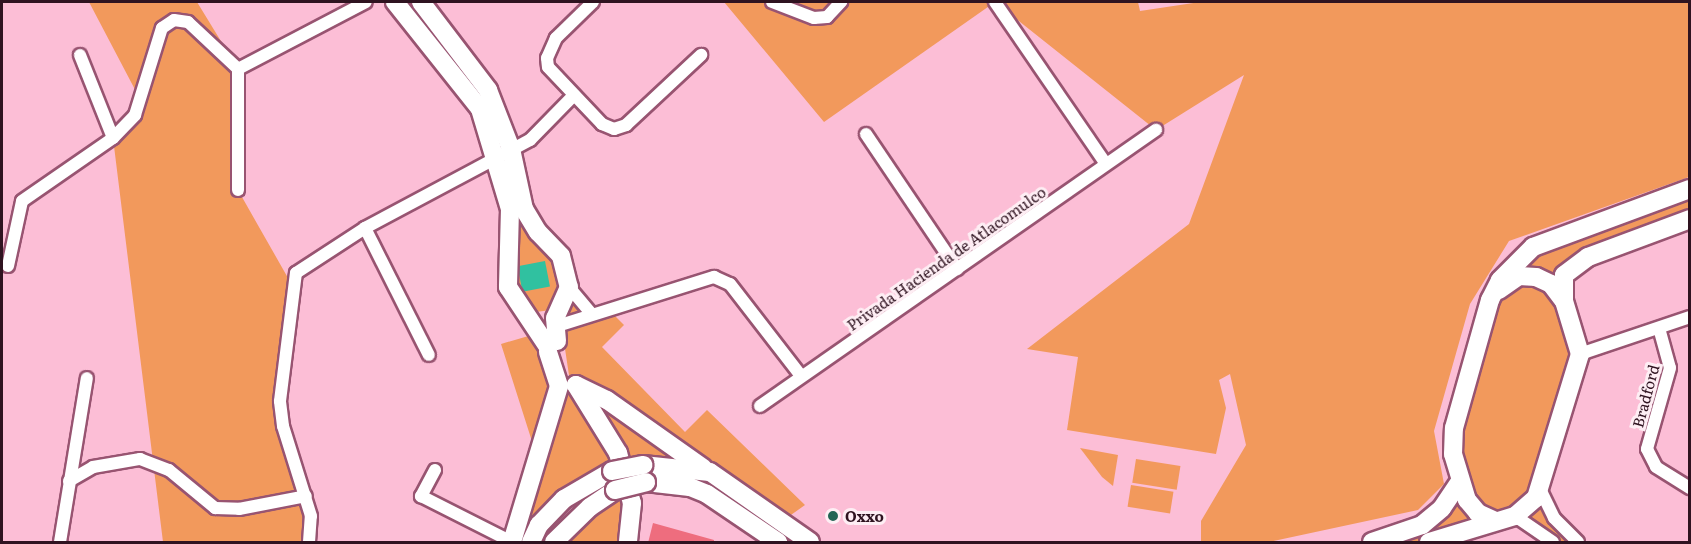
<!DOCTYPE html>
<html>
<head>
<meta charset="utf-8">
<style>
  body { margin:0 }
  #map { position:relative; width:1691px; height:544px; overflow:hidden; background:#fcbed6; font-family:Literata,serif }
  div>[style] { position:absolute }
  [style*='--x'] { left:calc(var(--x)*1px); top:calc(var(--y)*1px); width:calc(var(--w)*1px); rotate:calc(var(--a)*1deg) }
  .green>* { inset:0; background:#f2995c; transform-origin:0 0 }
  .water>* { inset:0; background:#30c1a0; transform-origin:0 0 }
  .building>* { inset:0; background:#ee6d7e }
  .roads { filter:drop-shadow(2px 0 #985471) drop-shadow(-2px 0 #985471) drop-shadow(0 2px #985471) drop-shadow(0 -2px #985471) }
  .street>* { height:12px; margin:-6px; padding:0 6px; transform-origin:6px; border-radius:6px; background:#fff }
  .secondary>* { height:18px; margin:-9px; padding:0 9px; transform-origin:9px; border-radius:9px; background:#fff }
  .bridges { filter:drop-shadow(2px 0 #985471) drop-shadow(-2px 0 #985471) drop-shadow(0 2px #985471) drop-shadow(0 -2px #985471) }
  .secondary-bridge>* { height:18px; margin:-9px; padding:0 9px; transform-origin:9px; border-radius:9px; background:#fff }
  .dots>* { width:16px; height:16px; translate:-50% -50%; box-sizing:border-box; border:3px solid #feeef4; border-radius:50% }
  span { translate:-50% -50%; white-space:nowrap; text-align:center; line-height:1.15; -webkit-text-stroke:6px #feeef4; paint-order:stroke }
  .street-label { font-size:15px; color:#2f1320 }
  .poi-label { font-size:15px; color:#2f1320; font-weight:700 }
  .left { translate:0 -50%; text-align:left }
  .frame { position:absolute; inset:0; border:3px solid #2f1320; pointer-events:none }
</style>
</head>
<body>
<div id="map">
  <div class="green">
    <div style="clip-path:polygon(89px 2px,197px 2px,238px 69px,238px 190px,292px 285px,280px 401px,306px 496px,309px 542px,163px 542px,113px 138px,141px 101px)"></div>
    <div style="clip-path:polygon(395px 2px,421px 2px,478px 75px,524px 209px,569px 287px,592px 314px,608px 309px,624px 325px,602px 347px,685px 432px,707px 410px,805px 505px,781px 522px,710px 472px,595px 478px,531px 542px,512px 542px,536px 454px,501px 344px,542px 332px,560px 386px,570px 382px,559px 309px,528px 313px,515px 302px,511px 228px,480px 109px)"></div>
    <div style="clip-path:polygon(724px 2px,1138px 2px,1140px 11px,1200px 2px,1689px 2px,1689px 177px,1509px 241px,1470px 304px,1434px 431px,1444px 484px,1418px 510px,1269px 542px,1201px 542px,1201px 521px,1246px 445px,1230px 374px,1219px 380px,1226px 408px,1216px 454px,1067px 430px,1078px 357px,1027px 349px,1189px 224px,1244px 75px,1156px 130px,995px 2px,824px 122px)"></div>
    <div style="clip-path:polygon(1689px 189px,1689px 219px,1564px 275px,1580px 349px,1540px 489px,1578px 542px,1553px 542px,1526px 521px,1429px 542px,1372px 542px,1422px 525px,1456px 491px,1454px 428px,1512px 264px)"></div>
    <div style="clip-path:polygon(1080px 448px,1118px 455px,1113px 486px,1102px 477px)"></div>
    <div style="left:1136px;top:459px;width:45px;height:24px;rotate:9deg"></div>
    <div style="left:1131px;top:485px;width:43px;height:22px;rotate:9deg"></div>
    <div style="clip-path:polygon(615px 490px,632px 503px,628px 542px,554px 542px)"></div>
  </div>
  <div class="water">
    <div style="left:545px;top:261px;width:26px;height:28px;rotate:79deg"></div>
  </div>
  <div class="building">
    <div style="clip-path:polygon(653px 523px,714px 540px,714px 543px,648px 543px)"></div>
  </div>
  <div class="roads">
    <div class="street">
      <div style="--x:593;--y:2;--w:52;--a:135.8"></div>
      <div style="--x:556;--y:38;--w:22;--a:114"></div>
      <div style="--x:547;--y:58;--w:9;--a:84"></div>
      <div style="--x:548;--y:67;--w:79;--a:46.5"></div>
      <div style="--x:602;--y:124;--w:13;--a:23"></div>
      <div style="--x:614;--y:129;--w:13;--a:-18"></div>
      <div style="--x:626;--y:125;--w:103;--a:-43"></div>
      <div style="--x:772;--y:2;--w:45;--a:20.9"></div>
      <div style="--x:814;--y:18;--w:13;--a:-4"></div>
      <div style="--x:827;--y:17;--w:21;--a:-47"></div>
      <div style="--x:995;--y:2;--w:196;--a:55.6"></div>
      <div style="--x:80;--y:55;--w:89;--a:68.3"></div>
      <div style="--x:238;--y:69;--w:144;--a:-27.6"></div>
      <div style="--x:866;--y:134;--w:163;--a:56"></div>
      <div style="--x:238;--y:190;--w:121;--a:-90"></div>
      <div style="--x:365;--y:228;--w:142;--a:63.3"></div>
      <div style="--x:8;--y:266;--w:66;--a:-77.8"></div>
      <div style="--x:22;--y:201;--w:111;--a:-34.7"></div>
      <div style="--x:113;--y:138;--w:32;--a:-46"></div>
      <div style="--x:135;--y:115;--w:91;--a:-72.8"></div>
      <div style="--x:162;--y:28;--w:14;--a:-34"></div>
      <div style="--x:174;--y:20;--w:14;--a:8"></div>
      <div style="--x:188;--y:22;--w:69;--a:43.2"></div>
      <div style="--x:569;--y:287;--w:35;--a:50"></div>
      <div style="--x:554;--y:327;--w:168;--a:-17.4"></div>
      <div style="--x:714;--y:277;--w:17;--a:24"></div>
      <div style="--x:730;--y:284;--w:116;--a:52.3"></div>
      <div style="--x:1659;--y:328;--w:41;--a:74.6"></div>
      <div style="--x:1670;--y:368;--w:84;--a:105.9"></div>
      <div style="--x:1647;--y:449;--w:20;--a:63"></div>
      <div style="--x:1656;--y:467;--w:40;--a:32"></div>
      <div style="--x:1580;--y:354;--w:116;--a:-18.6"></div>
      <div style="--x:760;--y:406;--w:483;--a:-34.9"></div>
      <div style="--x:435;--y:470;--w:30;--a:118"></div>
      <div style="--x:421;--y:496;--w:102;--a:26.8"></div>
      <div style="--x:69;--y:481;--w:28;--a:-30"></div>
      <div style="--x:93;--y:467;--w:48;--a:-9.7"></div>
      <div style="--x:140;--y:459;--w:31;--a:21"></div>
      <div style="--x:169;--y:470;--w:60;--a:39.6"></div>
      <div style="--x:215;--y:508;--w:24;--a:2"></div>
      <div style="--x:239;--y:509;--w:68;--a:-11"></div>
      <div style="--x:1540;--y:489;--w:32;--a:64"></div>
      <div style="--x:1554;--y:518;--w:34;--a:45"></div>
      <div style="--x:1515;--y:516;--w:46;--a:34.4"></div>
      <div style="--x:60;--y:542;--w:166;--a:-80.7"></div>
      <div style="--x:309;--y:542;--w:26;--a:-86"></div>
      <div style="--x:311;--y:516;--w:94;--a:-107.3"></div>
      <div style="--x:283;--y:426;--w:25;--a:-97"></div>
      <div style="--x:280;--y:401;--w:129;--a:-82.9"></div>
      <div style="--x:296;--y:273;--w:82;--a:-33.1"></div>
      <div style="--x:365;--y:228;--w:187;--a:-28.1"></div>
      <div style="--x:530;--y:140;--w:63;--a:-45.6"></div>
    </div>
    <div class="secondary">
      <div style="--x:395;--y:2;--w:137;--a:51.5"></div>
      <div style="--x:480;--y:109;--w:104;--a:73.3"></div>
      <div style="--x:510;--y:209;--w:78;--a:91.5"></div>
      <div style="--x:508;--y:287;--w:69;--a:56.3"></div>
      <div style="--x:421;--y:2;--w:111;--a:52.7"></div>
      <div style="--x:488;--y:90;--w:63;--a:68.7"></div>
      <div style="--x:511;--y:149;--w:61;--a:77.8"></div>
      <div style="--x:524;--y:209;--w:27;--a:59"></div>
      <div style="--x:538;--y:232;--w:33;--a:46"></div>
      <div style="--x:561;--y:256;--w:32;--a:76"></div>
      <div style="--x:569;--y:287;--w:34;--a:114"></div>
      <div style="--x:555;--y:318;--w:23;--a:85"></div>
      <div style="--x:1499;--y:290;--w:24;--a:-35"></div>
      <div style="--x:1519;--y:276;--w:17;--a:3"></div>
      <div style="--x:1536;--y:277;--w:17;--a:25"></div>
      <div style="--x:1551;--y:284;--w:21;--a:53"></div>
      <div style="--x:576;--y:385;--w:80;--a:58.3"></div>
      <div style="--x:618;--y:453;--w:52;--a:74.4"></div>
      <div style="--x:632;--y:503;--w:39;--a:96"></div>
      <div style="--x:576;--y:385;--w:34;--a:26"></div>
      <div style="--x:607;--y:400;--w:118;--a:35.3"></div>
      <div style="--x:643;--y:465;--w:67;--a:6"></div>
      <div style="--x:710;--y:472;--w:122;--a:35"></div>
      <div style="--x:646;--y:482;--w:44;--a:6.5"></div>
      <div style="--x:690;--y:487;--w:18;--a:22"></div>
      <div style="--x:707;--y:494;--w:86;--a:34.1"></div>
      <div style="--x:1493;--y:520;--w:17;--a:-155"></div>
      <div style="--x:1478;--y:513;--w:17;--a:-130"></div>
      <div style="--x:1467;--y:500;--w:48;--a:-106.9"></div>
      <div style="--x:1453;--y:454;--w:26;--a:-88"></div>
      <div style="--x:1454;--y:428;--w:133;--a:-74.3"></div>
      <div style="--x:1490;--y:300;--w:22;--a:-63"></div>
      <div style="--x:1500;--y:280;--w:47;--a:-45"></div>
      <div style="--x:1533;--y:247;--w:167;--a:-20.3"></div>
      <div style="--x:512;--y:542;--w:163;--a:-73.2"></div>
      <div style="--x:559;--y:386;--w:36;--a:-108"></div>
      <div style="--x:531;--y:542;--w:19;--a:-65"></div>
      <div style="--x:539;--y:525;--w:36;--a:-46"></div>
      <div style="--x:564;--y:499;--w:56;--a:-30.3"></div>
      <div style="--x:554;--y:542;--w:50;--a:-44.2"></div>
      <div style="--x:590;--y:507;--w:30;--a:-34"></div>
      <div style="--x:1372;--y:542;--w:53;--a:-18.8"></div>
      <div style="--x:1422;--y:525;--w:26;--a:-40"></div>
      <div style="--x:1442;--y:508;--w:30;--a:-56"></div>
      <div style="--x:1429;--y:542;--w:90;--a:-16.8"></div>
      <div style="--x:1515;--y:516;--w:28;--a:-41"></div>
      <div style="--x:1536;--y:498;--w:151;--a:-73"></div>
      <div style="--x:1580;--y:354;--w:55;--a:-106.8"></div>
      <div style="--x:1564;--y:301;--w:26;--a:-90"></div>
      <div style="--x:1564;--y:275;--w:30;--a:-37"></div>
      <div style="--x:1588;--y:257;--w:109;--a:-20.4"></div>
    </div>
  </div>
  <div class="bridges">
    <div class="secondary-bridge">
      <div style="--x:612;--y:471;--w:32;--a:-11"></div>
      <div style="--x:615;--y:490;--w:32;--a:-14"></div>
    </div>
  </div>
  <div class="dots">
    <div style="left:833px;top:516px;background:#226454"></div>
  </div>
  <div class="street-label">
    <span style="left:946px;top:258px;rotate:-35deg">Privada Hacienda de Atlacomulco</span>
    <span style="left:1645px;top:396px;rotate:-75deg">Bradford</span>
  </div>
  <div class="poi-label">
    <span class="left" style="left:845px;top:516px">Oxxo</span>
  </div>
  <div class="frame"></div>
</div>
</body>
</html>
